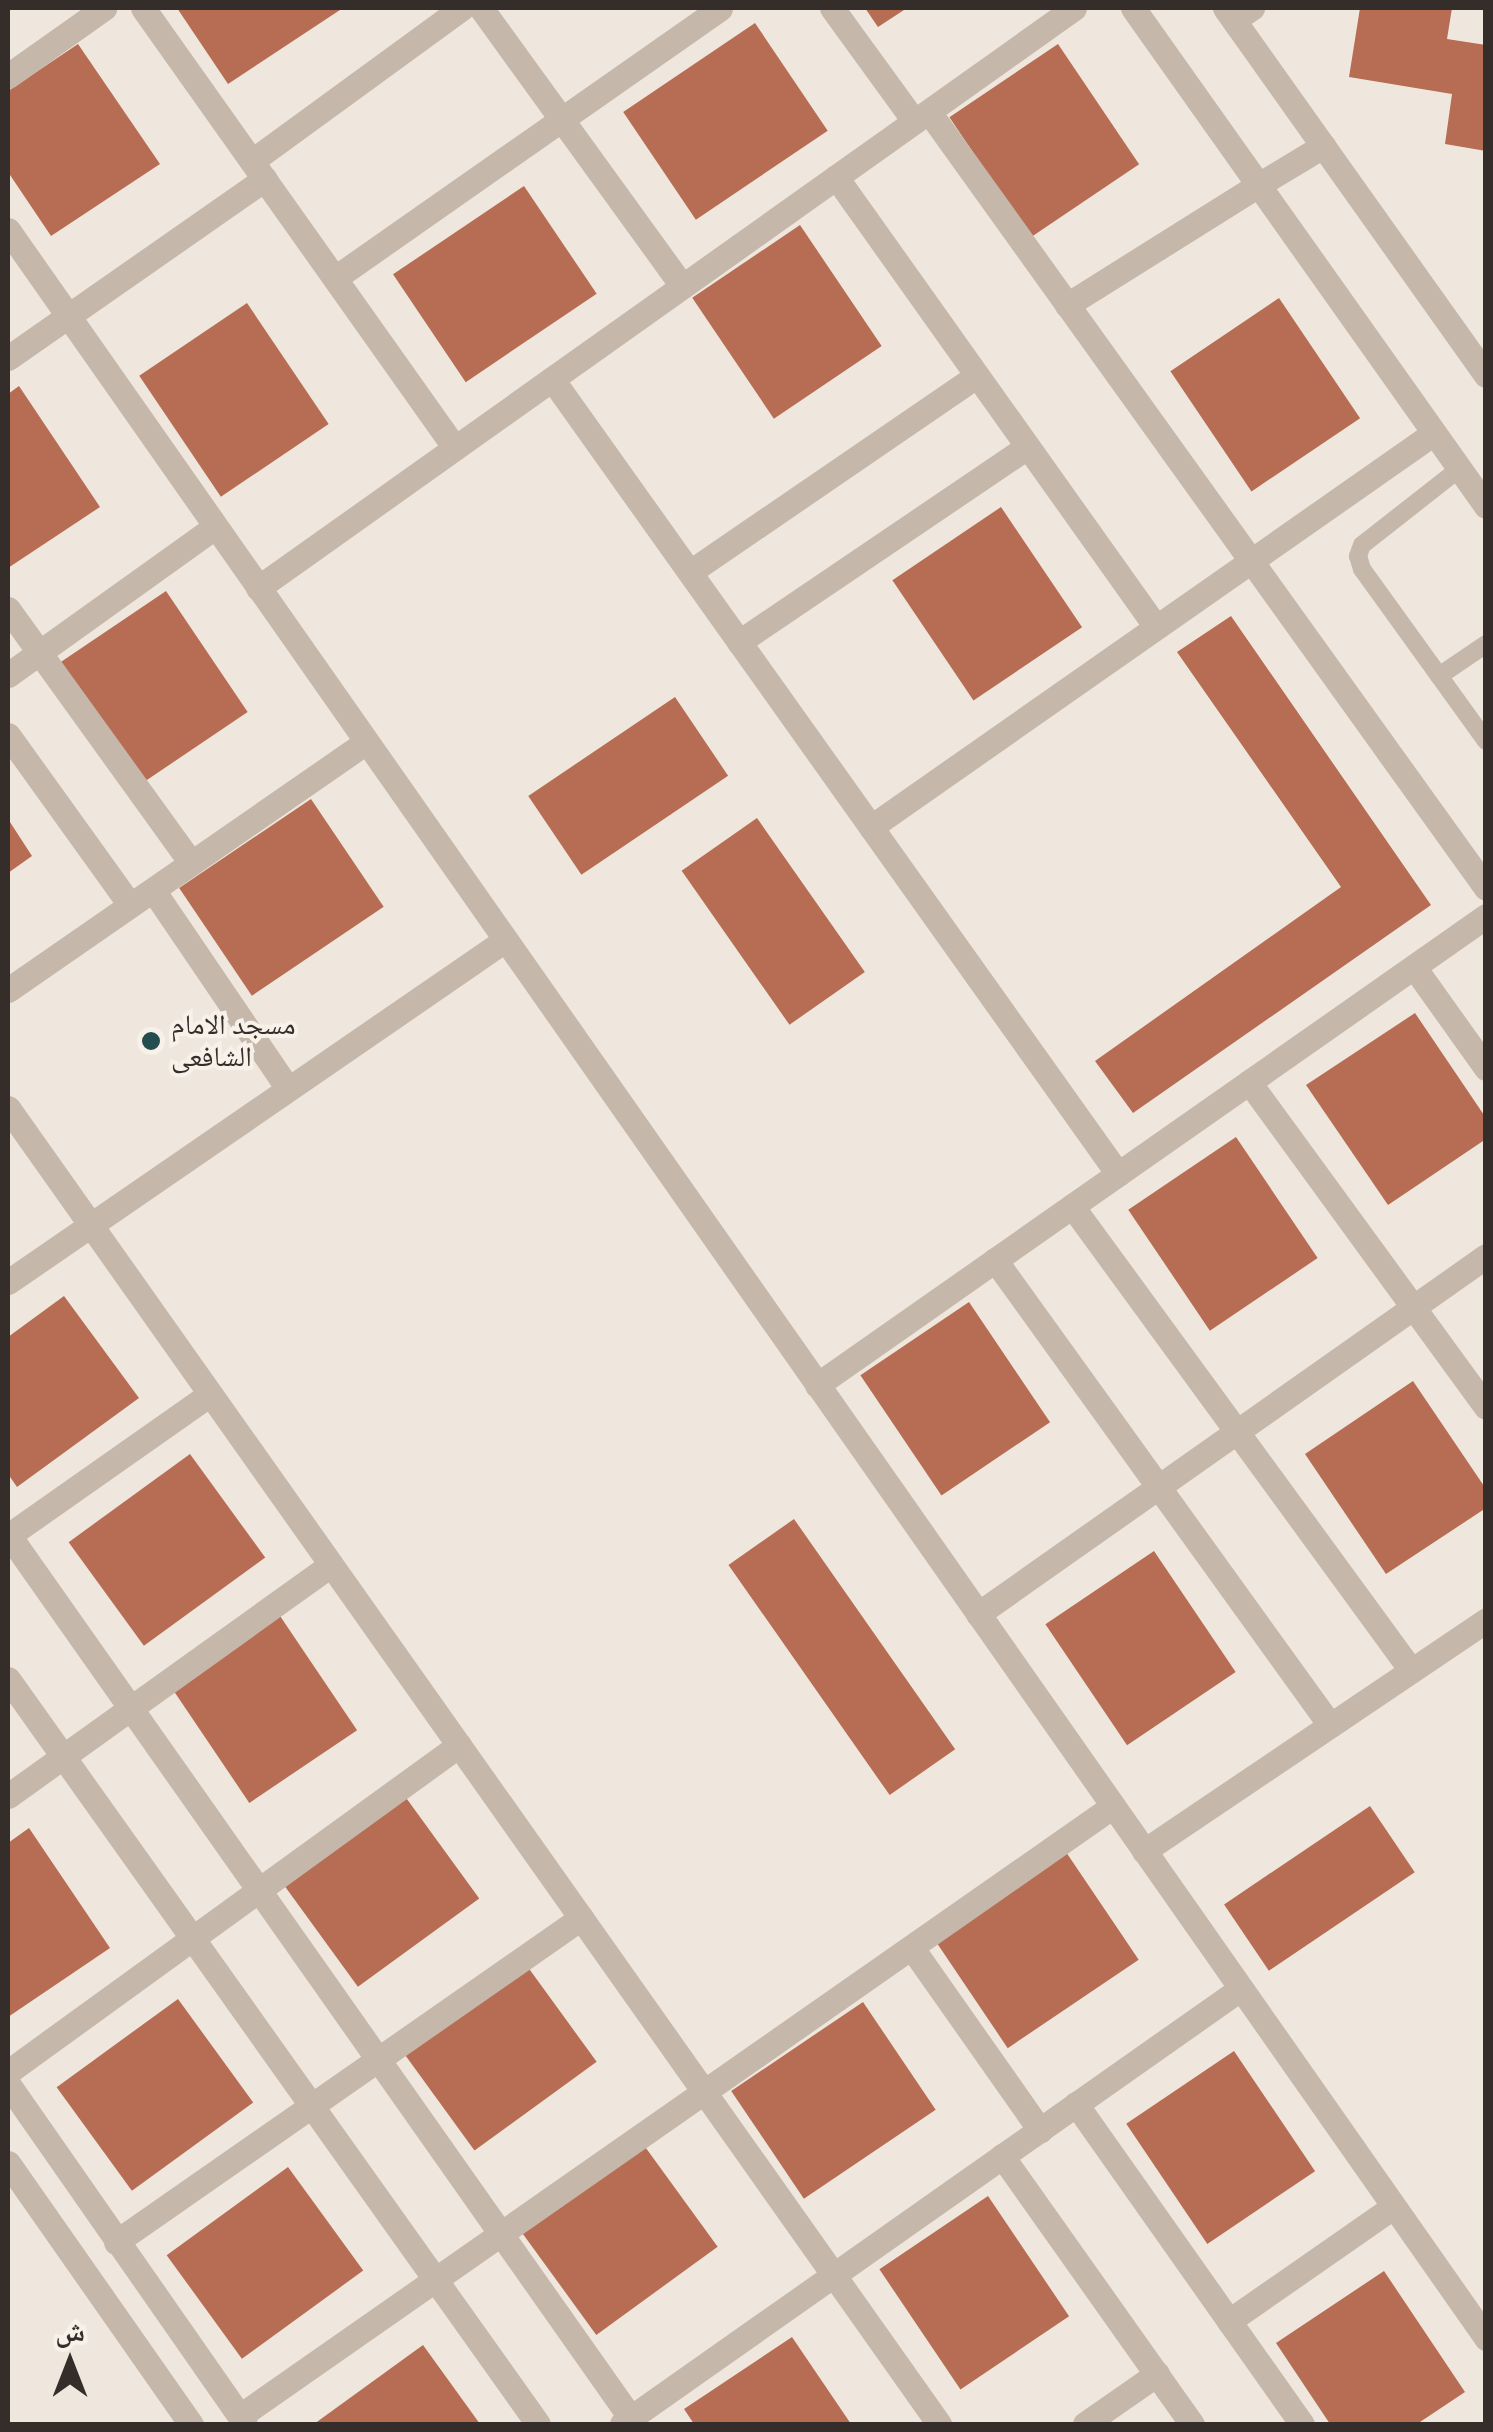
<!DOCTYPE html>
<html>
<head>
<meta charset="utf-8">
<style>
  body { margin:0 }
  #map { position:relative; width:1493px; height:2432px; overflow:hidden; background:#efe7dd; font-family:"Fira Sans Condensed","Noto Naskh Arabic",sans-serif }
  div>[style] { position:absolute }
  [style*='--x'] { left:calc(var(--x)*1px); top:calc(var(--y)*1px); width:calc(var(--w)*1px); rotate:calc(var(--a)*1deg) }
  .building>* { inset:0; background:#b76d53; transform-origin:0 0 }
  .service>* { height:18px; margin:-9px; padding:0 9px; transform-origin:9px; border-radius:9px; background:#c6b7ab }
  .minor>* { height:25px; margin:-12.5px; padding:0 12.5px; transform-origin:12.5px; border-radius:12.5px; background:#c6b7ab }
  .tertiary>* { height:25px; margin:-12.5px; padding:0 12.5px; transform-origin:12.5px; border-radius:12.5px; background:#c6b7ab }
  .dots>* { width:28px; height:28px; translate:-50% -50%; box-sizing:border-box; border:5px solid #f7f1e9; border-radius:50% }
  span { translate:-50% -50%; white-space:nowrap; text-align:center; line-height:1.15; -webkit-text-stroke:8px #f7f1e9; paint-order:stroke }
  .poi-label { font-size:28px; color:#342d29 }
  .left { translate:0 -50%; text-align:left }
  .frame { position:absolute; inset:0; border:10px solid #342d29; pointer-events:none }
  .north { position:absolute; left:20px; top:2312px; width:100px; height:100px; -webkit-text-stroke:8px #f7f1e9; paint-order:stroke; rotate:0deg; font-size:28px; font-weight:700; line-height:40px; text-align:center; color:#342d29 }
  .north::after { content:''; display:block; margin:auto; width:35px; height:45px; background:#342d29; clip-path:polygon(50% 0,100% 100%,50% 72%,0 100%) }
</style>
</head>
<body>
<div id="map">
  <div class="building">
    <div style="clip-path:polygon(177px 8px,343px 8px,228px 84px)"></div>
    <div style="clip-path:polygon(865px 8px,907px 8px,878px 27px)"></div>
    <div style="clip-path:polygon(1360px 8px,1452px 8px,1447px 39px,1486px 45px,1486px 151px,1445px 144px,1452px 94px,1349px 77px)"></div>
    <div style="left:755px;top:23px;width:130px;height:159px;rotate:56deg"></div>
    <div style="clip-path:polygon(78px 44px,160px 164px,51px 236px,8px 172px,8px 91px)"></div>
    <div style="left:1058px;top:44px;width:145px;height:131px;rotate:56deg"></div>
    <div style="left:524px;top:186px;width:130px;height:158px;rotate:56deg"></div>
    <div style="left:800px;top:225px;width:146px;height:130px;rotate:56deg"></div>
    <div style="left:1279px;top:298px;width:145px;height:131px;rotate:56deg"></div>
    <div style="left:247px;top:303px;width:146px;height:130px;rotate:56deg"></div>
    <div style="clip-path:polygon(19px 386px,100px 507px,8px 568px,8px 394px)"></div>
    <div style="left:1001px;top:507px;width:145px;height:131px;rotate:56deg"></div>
    <div style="left:166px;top:591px;width:146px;height:130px;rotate:56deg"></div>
    <div style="clip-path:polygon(1231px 616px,1431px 905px,1133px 1113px,1095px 1061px,1341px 887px,1177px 652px)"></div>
    <div style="left:675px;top:697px;width:95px;height:177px;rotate:56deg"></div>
    <div style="left:311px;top:799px;width:130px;height:159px;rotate:56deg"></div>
    <div style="left:757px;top:818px;width:188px;height:92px;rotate:55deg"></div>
    <div style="clip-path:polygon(8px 819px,32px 856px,8px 873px)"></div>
    <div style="clip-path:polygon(1415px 1013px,1486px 1118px,1486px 1139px,1388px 1205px,1306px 1085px)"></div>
    <div style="left:1236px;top:1137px;width:146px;height:130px;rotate:56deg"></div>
    <div style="clip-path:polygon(64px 1296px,139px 1398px,17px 1487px,8px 1474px,8px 1337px)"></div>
    <div style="left:969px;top:1302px;width:145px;height:131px;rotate:56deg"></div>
    <div style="clip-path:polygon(1413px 1381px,1486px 1489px,1486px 1508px,1386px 1574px,1305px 1454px)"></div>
    <div style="left:190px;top:1454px;width:128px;height:150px;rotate:54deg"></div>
    <div style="left:794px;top:1519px;width:281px;height:80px;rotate:55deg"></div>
    <div style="left:1154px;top:1551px;width:146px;height:131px;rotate:56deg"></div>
    <div style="left:276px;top:1610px;width:145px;height:130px;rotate:56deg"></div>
    <div style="left:404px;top:1795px;width:128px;height:150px;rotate:54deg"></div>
    <div style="left:1370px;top:1806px;width:80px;height:176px;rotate:56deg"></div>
    <div style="clip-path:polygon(29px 1828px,110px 1948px,8px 2017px,8px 1843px)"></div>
    <div style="left:1066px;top:1852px;width:130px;height:158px;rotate:56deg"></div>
    <div style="left:522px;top:1959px;width:127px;height:151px;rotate:54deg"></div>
    <div style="left:178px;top:1999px;width:128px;height:150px;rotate:54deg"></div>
    <div style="left:863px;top:2002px;width:130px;height:159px;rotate:56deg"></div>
    <div style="left:1234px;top:2051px;width:145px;height:130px;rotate:56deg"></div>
    <div style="left:643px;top:2144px;width:127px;height:150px;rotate:54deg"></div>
    <div style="left:288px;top:2167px;width:128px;height:150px;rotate:54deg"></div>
    <div style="left:988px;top:2196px;width:145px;height:131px;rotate:56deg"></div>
    <div style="clip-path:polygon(1384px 2271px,1465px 2392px,1417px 2424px,1330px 2424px,1276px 2343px)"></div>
    <div style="clip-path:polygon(792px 2337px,851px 2424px,694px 2424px,684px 2409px)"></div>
    <div style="clip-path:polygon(423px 2345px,480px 2424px,314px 2424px)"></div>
  </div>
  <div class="service">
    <div style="--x:1459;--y:469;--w:123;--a:141.9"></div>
    <div style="--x:1362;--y:545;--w:12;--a:110"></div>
    <div style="--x:1358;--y:556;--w:14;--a:73"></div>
    <div style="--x:1362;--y:569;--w:212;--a:54.2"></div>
    <div style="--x:1439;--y:676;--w:57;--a:-34.2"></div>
  </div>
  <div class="minor">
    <div style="--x:143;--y:8;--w:539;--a:54.66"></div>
    <div style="--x:481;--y:8;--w:343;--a:54.1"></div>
    <div style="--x:832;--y:8;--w:140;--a:54"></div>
    <div style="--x:1234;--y:20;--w:22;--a:-34"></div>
    <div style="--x:929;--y:112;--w:955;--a:54.33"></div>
    <div style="--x:252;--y:161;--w:260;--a:-36.1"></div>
    <div style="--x:836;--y:177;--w:552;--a:54.58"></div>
    <div style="--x:8;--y:230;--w:2575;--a:54.96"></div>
    <div style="--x:335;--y:278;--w:470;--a:-35"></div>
    <div style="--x:1067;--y:305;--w:228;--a:-32.1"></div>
    <div style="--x:8;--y:358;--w:313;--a:-34.9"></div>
    <div style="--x:552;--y:379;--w:976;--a:54.55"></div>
    <div style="--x:690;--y:572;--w:347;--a:-34.4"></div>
    <div style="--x:258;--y:588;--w:1001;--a:-35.4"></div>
    <div style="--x:8;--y:609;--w:313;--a:54.2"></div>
    <div style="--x:739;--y:642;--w:348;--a:-34.1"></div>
    <div style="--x:8;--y:675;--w:254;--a:-35.6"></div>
    <div style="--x:8;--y:735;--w:209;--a:54.3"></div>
    <div style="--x:871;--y:827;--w:687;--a:-34.99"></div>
    <div style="--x:153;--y:890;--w:240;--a:55.8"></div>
    <div style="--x:1414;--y:967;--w:124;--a:54.5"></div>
    <div style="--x:8;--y:990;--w:436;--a:-34.7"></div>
    <div style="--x:1249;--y:1082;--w:402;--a:53.9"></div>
    <div style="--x:8;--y:1108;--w:1612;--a:54.72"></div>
    <div style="--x:1072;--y:1206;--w:575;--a:53.85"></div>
    <div style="--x:995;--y:1260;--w:573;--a:54.23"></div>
    <div style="--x:8;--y:1282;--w:603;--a:-34.53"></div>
    <div style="--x:817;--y:1385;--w:817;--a:-35.03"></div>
    <div style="--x:8;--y:1534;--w:1089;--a:54.84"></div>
    <div style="--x:8;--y:1536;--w:247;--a:-35.1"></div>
    <div style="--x:978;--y:1614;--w:621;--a:-35.17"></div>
    <div style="--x:8;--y:1679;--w:914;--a:54.57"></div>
    <div style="--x:8;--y:1796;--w:397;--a:-35.6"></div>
    <div style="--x:1144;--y:1851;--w:413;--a:-34"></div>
    <div style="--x:912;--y:1948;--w:223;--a:54.9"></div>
    <div style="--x:8;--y:2072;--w:557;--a:-35.94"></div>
    <div style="--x:1076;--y:2104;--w:392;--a:54.8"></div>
    <div style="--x:1002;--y:2156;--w:329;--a:54.7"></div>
    <div style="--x:116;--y:2242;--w:567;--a:-34.87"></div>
    <div style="--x:1229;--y:2321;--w:200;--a:-34.8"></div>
    <div style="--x:240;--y:2416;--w:1065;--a:-34.94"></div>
    <div style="--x:622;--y:2424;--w:756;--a:-35.14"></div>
    <div style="--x:1085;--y:2424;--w:88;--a:-34.8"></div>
  </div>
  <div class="tertiary">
    <div style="--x:1133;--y:8;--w:610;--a:54.67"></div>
    <div style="--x:1225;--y:8;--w:450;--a:54.6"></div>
    <div style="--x:8;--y:76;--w:118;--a:-35.3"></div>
    <div style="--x:1260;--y:184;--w:74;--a:-31.1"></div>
    <div style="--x:8;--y:2084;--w:414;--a:55.1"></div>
    <div style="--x:8;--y:2163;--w:319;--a:55"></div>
  </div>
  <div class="dots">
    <div style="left:151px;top:1041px;background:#244d50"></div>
  </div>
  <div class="poi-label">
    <span class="left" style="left:171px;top:1041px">مسجد الامام<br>الشافعى</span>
  </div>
  <div class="frame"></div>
  <div class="north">ش</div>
</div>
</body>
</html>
